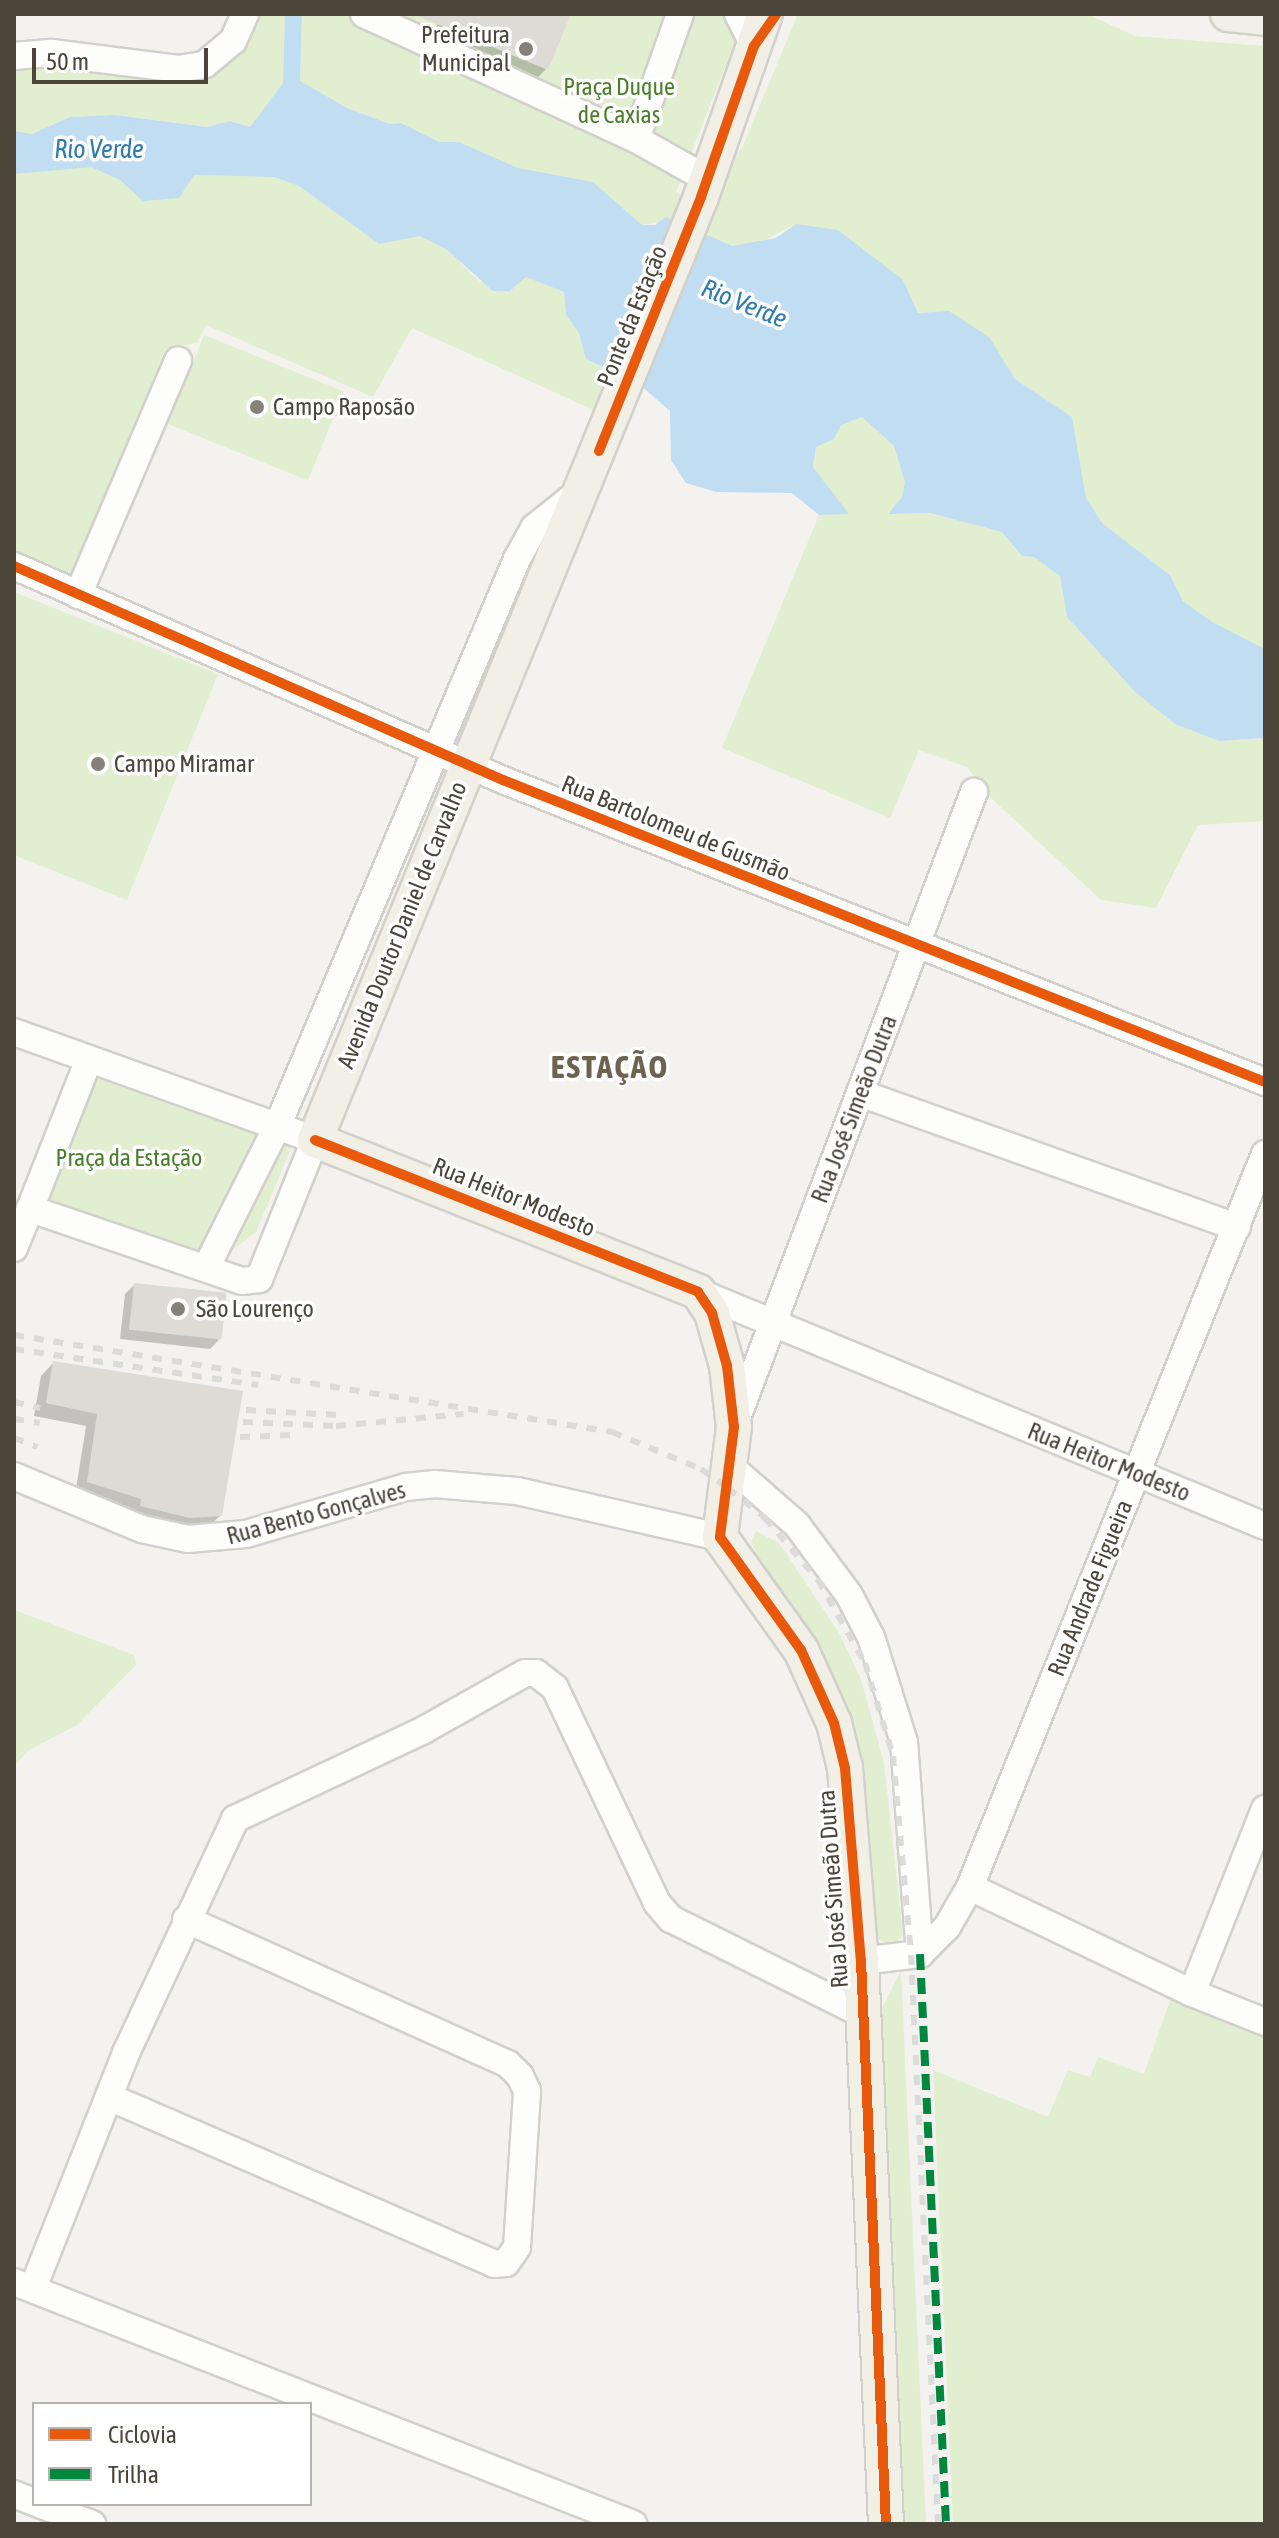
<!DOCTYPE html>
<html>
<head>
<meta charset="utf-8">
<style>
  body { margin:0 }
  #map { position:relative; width:1279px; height:2538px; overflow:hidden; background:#f4f2ee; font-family:"Asap Condensed",sans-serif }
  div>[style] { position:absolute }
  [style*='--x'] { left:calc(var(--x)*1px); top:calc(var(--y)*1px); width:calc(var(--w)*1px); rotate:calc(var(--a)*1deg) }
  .green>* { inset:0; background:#e1eecf; transform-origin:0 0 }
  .water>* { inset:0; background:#c0ddf1 }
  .shadow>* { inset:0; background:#0003 }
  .building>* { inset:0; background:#dedbd6; transform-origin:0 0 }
  .roads { filter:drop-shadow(2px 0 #d2d0cb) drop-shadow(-2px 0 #d2d0cb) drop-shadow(0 2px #d2d0cb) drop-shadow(0 -2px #d2d0cb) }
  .minor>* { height:26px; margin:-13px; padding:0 13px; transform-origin:13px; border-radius:13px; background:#fdfdfc }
  .major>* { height:34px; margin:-17px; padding:0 17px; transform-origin:17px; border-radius:17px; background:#f2efe6 }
  .rail>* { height:6px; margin-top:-3px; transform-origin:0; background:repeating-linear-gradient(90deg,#dbdbda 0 10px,transparent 0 20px) }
  .quiet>* { height:8px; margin-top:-4px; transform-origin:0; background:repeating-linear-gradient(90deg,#00873e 0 16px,transparent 0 24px) }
  .cycleway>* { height:10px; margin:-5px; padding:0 5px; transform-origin:5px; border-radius:5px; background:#e8590c }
  .dots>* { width:22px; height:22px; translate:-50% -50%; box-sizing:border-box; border:4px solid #fff; border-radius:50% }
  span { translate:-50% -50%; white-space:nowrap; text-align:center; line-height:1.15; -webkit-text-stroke:7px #fff; paint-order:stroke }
  .poi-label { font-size:24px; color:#4b4439 }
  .right { translate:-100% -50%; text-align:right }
  .left { translate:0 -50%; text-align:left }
  .park-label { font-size:24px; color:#4a7f2a }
  .street-label { font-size:24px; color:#4b4439 }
  .water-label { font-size:26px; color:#2e7ab2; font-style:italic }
  .district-label { font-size:32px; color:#6e6250; font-weight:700; letter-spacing:2px }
  .frame { position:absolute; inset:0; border:16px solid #4b4439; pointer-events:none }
  .legend { position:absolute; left:32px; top:2402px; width:280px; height:104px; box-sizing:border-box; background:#fff; border:2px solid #b7b4b0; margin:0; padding:10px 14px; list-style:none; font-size:24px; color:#4b4439 }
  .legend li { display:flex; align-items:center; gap:16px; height:40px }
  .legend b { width:40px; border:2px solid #b7b4b0 }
  .scale { position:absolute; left:32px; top:48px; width:176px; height:36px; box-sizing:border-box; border:4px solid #4b4439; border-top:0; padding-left:10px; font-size:24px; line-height:28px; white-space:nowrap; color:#4b4439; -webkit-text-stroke:6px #fff; paint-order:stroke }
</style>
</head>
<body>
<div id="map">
  <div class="green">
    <div style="clip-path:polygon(257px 14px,285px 14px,283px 83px,250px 127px,230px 121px,207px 127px,115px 115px,70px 117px,32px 134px,14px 131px,14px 65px,49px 61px,207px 76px,243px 53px)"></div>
    <div style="clip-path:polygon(302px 14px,746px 14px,676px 192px,682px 195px,672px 220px,642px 225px,593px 182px,518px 168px,459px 142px,439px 142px,401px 123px,390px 124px,347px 108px,300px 82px)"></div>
    <div style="clip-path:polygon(798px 14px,1087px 14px,1135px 36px,1265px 46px,1265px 649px,1212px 623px,1183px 601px,1170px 575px,1103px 524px,1086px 498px,1072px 417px,1015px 379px,988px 337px,949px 311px,918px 313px,903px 280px,796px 224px,753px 246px,732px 246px,698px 234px,724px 167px,742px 148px)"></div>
    <div style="clip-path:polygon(57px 166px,91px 167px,121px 180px,143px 200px,194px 175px,274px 177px,299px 186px,379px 244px,420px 235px,446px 249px,479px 281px,510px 291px,526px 277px,564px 292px,566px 315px,579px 333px,586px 359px,611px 371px,596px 411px,412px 328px,373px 397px,206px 325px,197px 343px,165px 349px,74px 576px,14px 550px,14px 174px)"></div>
    <div style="left:204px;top:335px;width:151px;height:96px;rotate:22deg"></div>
    <div style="clip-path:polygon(862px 417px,894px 446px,905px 482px,902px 497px,889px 514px,930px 513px,1002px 532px,1022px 556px,1034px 557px,1060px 576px,1067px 617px,1135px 692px,1175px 724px,1219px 741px,1265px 738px,1265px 821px,1198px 825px,1156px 908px,1101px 900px,989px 796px,967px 767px,919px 750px,890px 818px,722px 748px,819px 515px,848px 514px,813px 467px,816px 447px,834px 439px,841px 425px)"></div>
    <div style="clip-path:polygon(14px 592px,218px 674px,127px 900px,14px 855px)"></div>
    <div style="clip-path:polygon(91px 1077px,292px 1146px,256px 1232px,234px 1249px,214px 1255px,44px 1198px)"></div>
    <div style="clip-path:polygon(756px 1531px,779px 1543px,839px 1633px,861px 1679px,884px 1763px,903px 1934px,893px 1948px,876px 1937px,851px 1725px,822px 1651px,756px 1554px,751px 1541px)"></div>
    <div style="clip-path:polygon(14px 1610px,134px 1655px,136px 1665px,77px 1725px,29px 1750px,14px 1766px)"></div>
    <div style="clip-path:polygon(901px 1971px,926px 2524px,892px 2524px,879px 2014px)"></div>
    <div style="clip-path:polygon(1172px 1995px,1265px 2033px,1265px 2524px,953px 2524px,933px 2070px,1048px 2117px,1068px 2070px,1090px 2077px,1098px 2057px,1144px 2074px)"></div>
  </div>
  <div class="water">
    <div style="clip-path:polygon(285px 14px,302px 14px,300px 81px,347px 108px,390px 124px,401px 123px,439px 142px,459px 142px,518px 168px,593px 182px,642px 225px,655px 225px,666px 217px,732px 246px,776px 238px,796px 224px,838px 230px,903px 280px,918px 313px,949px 311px,989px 337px,1015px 379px,1072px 417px,1086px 498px,1103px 524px,1170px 575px,1183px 601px,1212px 622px,1265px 649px,1265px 738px,1219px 741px,1175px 724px,1135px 692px,1067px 617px,1060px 576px,1034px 557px,1022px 556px,1002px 532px,930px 513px,888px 514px,902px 497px,905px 482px,894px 446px,862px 417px,841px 425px,834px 439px,816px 447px,813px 467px,849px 514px,819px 515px,792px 493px,716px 492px,686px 483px,671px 460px,670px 411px,639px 384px,586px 359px,579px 333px,566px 315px,564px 292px,526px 277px,510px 291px,493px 291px,446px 249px,420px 236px,379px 244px,299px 186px,274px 177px,194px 175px,179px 198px,143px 201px,120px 180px,91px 167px,14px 174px,14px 131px,32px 134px,70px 117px,115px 115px,207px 127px,230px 121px,250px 127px,283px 83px)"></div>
  </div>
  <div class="shadow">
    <div style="clip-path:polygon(442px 14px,569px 14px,546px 69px,533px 82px,431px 40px)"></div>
    <div style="clip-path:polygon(134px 1285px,219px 1340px,210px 1349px,120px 1339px,125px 1294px)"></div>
    <div style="clip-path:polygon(53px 1363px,221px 1515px,208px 1527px,176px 1529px,75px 1495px,86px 1426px,34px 1416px,41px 1376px)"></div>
  </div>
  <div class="building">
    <div style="clip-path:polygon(413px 14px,571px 14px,548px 70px)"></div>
    <div style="left:134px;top:1283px;width:93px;height:47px;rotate:6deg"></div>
    <div style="clip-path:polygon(53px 1361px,243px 1391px,222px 1516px,190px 1518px,140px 1506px,141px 1499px,87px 1482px,97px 1414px,46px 1403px)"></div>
  </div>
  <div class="roads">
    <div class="minor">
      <div style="--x:364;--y:14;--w:299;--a:24.7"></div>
      <div style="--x:636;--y:139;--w:81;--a:29.4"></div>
      <div style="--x:738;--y:14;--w:36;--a:63"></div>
      <div style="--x:14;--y:56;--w:38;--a:-5"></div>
      <div style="--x:52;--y:53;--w:127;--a:7.2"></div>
      <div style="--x:178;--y:69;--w:26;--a:-9"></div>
      <div style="--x:204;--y:65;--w:38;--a:-40"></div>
      <div style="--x:233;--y:41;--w:30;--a:-66"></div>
      <div style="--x:636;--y:139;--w:133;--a:-70.6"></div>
      <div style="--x:14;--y:566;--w:534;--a:23.64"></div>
      <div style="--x:503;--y:780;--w:820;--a:21.62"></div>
      <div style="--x:78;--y:595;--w:255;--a:-66.9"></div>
      <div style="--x:14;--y:1032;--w:320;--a:19.7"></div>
      <div style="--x:315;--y:1140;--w:150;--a:111.9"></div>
      <div style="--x:259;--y:1279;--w:17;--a:173"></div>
      <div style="--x:242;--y:1281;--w:224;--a:-161.2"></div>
      <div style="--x:30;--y:1209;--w:158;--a:-68.5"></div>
      <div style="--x:860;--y:1093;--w:400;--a:19.6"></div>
      <div style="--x:14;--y:1248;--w:42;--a:-67.7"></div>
      <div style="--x:206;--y:1268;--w:158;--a:-63.3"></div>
      <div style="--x:277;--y:1127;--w:617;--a:-67.09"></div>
      <div style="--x:517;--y:559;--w:35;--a:-61"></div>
      <div style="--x:534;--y:528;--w:59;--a:-38.8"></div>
      <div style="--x:698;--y:1292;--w:613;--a:22.43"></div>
      <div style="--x:735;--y:1423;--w:675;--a:-69.26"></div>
      <div style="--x:732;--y:1468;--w:86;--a:41.2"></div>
      <div style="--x:797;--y:1525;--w:87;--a:53.4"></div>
      <div style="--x:849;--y:1595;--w:47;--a:62.4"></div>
      <div style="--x:871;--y:1637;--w:110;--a:72.6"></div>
      <div style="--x:904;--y:1742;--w:213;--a:85.7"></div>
      <div style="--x:14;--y:1476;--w:139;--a:22.5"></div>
      <div style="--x:142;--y:1529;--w:47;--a:12.3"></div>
      <div style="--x:188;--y:1539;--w:58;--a:-4.9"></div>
      <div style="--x:246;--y:1534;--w:167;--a:-16.4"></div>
      <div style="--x:406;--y:1487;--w:29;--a:-6"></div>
      <div style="--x:435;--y:1484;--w:82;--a:4.9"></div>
      <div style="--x:517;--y:1491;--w:208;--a:12.8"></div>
      <div style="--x:970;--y:1887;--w:246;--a:25.5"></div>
      <div style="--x:1192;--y:1993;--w:79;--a:21.7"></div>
      <div style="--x:861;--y:1961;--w:59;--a:-6.8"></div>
      <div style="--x:920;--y:1954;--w:38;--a:-45"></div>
      <div style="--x:947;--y:1927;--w:46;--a:-60.1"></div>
      <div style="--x:970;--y:1887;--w:790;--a:-68.08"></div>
      <div style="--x:1192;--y:1993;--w:198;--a:-68.4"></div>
      <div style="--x:109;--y:2097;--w:420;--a:23.4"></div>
      <div style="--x:494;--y:2264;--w:12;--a:-5"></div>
      <div style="--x:506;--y:2263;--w:19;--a:-55"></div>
      <div style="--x:517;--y:2247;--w:156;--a:-86.3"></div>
      <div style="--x:527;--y:2091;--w:17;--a:-115"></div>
      <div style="--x:520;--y:2076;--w:17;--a:-135"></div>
      <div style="--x:508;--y:2064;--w:353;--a:-155.8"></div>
      <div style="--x:14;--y:2282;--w:665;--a:21.35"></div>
      <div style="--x:33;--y:2288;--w:253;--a:-68.4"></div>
      <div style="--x:126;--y:2053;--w:258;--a:-65"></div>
      <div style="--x:235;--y:1819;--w:207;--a:-25.2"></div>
      <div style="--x:422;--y:1731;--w:118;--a:-29.4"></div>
      <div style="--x:525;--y:1673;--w:11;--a:0"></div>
      <div style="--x:536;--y:1673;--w:24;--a:38"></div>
      <div style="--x:555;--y:1688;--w:238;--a:64.6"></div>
      <div style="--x:657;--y:1903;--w:21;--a:49"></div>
      <div style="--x:671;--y:1919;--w:211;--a:26.4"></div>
      <div style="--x:14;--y:2494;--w:22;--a:22"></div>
      <div style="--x:39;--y:2504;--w:57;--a:20.7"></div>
    </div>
    <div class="major">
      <div style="--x:765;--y:14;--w:194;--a:109.3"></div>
      <div style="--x:701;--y:197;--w:1019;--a:112.26"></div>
      <div style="--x:315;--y:1140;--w:412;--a:21.6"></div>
      <div style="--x:698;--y:1292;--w:25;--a:56"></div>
      <div style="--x:712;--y:1313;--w:55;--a:74.2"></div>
      <div style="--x:727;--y:1366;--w:61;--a:83.5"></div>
      <div style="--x:734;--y:1427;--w:111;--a:97.3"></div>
      <div style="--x:720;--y:1537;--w:139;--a:54.4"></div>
      <div style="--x:801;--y:1650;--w:80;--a:65.7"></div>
      <div style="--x:834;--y:1723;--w:46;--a:76.3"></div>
      <div style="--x:845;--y:1768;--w:194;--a:85.3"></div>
      <div style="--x:861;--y:1961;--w:564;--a:87.46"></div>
      <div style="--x:1228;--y:14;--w:37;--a:6"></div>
    </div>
  </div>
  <div class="rail">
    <div style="--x:14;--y:1335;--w:606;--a:9.21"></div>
    <div style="--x:612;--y:1432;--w:96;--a:22.6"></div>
    <div style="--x:701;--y:1469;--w:33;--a:35"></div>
    <div style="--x:728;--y:1488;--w:48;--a:39"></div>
    <div style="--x:765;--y:1518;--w:82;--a:49.5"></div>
    <div style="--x:818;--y:1580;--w:95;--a:60.5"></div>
    <div style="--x:865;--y:1663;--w:97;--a:73.2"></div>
    <div style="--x:893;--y:1756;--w:200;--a:84.8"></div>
    <div style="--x:911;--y:1955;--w:570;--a:87.28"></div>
    <div style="--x:14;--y:1349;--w:247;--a:8.4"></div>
    <div style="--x:14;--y:1402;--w:27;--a:13"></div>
    <div style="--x:246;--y:1410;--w:95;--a:3"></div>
    <div style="--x:14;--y:1419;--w:26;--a:9"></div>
    <div style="--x:243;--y:1422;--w:93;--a:2.5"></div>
    <div style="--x:336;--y:1426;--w:128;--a:-5.4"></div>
    <div style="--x:240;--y:1437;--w:55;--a:-2.1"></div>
    <div style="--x:14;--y:1438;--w:25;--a:21"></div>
  </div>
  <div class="quiet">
    <div style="--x:920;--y:1954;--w:571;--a:87.39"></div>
  </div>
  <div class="cycleway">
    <div style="--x:599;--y:451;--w:274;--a:-68.1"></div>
    <div style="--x:701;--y:197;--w:160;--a:-70.7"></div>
    <div style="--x:754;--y:46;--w:39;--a:-55"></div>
    <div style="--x:14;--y:566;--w:534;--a:23.64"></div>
    <div style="--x:503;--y:780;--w:820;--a:21.62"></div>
    <div style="--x:315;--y:1140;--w:412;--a:21.6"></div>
    <div style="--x:698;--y:1292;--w:25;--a:56"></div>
    <div style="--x:712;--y:1313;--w:55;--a:74.2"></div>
    <div style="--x:727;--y:1366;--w:61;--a:83.5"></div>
    <div style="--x:734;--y:1427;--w:111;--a:97.3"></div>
    <div style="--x:720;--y:1537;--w:139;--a:54.4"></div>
    <div style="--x:801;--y:1650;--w:80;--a:65.7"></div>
    <div style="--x:834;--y:1723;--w:46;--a:76.3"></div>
    <div style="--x:845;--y:1768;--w:194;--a:85.3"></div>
    <div style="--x:861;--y:1961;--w:564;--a:87.46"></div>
  </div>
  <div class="dots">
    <div style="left:526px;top:49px;background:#868178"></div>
    <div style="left:257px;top:407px;background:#868178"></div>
    <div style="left:98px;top:764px;background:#868178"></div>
    <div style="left:178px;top:1309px;background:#868178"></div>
  </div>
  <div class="poi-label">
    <span class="right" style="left:510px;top:49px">Prefeitura<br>Municipal</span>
    <span class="left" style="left:273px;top:407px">Campo Raposão</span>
    <span class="left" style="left:114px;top:764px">Campo Miramar</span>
    <span class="left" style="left:196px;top:1309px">São Lourenço</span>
  </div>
  <div class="park-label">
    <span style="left:619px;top:101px">Praça Duque<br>de Caxias</span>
    <span style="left:129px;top:1158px">Praça da Estação</span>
  </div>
  <div class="street-label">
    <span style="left:632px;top:316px;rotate:-68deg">Ponte da Estação</span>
    <span style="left:676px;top:828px;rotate:22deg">Rua Bartolomeu de Gusmão</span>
    <span style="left:402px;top:925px;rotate:-68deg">Avenida Doutor Daniel de Carvalho</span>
    <span style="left:854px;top:1109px;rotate:-69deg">Rua José Simeão Dutra</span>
    <span style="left:514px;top:1197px;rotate:22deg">Rua Heitor Modesto</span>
    <span style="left:1109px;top:1462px;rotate:22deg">Rua Heitor Modesto</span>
    <span style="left:316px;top:1513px;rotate:-15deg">Rua Bento Gonçalves</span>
    <span style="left:1090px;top:1588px;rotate:-68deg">Rua Andrade Figueira</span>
    <span style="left:833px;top:1889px;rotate:-94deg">Rua José Simeão Dutra</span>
  </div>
  <div class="water-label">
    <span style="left:99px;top:150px">Rio Verde</span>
    <span style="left:744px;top:304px;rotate:22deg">Rio Verde</span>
  </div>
  <div class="district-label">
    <span style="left:610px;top:1067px">ESTAÇÃO</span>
  </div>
  <div class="frame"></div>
  <ul class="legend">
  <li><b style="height:10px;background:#e8590c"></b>Ciclovia</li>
  <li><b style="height:10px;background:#00873e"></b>Trilha</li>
  </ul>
  <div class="scale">50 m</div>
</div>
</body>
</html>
